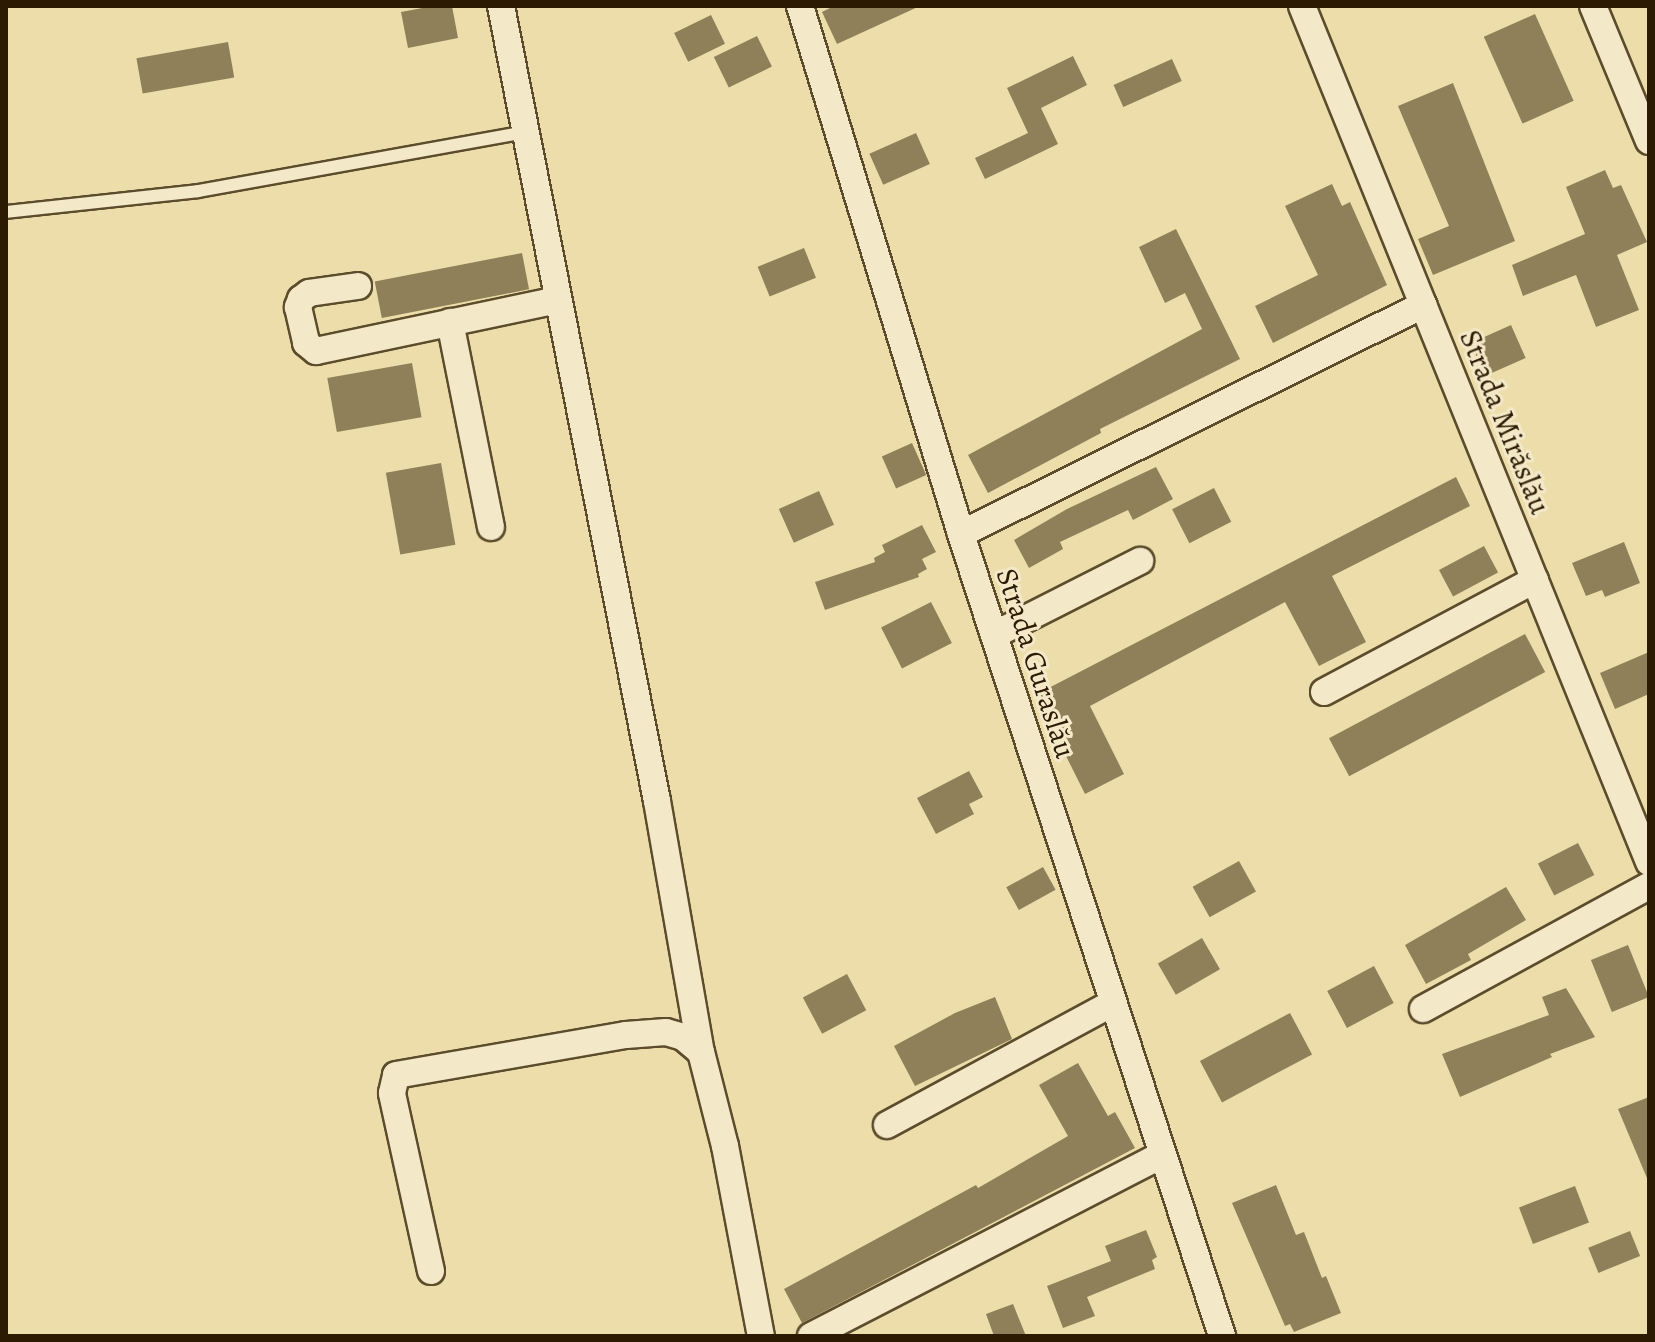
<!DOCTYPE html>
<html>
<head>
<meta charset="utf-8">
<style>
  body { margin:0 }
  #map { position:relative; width:1655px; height:1342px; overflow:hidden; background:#ecddaa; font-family:Alegreya,serif }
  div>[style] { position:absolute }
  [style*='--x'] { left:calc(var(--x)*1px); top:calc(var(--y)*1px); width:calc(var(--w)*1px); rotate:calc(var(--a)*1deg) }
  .building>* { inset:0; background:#908059; transform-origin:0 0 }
  .roads { filter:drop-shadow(2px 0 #5c4c2c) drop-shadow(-2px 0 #5c4c2c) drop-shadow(0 2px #5c4c2c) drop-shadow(0 -2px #5c4c2c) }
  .lane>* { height:12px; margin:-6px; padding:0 6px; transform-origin:6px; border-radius:6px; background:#f3e9c8 }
  .street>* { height:26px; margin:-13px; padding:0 13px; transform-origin:13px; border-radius:13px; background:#f3e9c8 }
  span { translate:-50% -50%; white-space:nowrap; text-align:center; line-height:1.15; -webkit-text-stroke:6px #f3e9c8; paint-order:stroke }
  .street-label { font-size:30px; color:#2c1b02 }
  .frame { position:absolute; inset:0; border:8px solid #2c1b02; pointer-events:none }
</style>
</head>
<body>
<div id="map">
  <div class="building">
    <div style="clip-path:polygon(433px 6px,452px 6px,458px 38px,408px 48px,401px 12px)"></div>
    <div style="clip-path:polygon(834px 6px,920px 6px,837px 44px,822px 12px)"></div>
    <div style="left:1535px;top:14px;width:95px;height:56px;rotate:66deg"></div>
    <div style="left:711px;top:15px;width:32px;height:41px;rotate:64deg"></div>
    <div style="left:757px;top:36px;width:34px;height:48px;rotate:64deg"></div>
    <div style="left:228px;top:42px;width:36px;height:93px;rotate:80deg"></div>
    <div style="clip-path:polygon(1073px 56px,1087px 85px,1041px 108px,1058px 144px,985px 179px,975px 158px,1028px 133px,1007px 88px)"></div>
    <div style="left:1172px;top:59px;width:24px;height:64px;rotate:66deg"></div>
    <div style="clip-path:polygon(1453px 83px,1515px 241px,1433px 275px,1418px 239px,1449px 226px,1398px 106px)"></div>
    <div style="left:916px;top:133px;width:34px;height:51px;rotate:66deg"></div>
    <div style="clip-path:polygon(1605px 170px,1613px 188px,1621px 185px,1647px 242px,1617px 255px,1639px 310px,1596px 327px,1576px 275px,1523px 296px,1512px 265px,1585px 234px,1566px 187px)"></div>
    <div style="clip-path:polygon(1332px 184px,1342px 206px,1350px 202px,1387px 285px,1273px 343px,1255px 306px,1318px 275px,1285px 206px)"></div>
    <div style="clip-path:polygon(1176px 229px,1240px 359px,1100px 429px,1101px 433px,988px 493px,968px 455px,1202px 329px,1185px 293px,1165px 303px,1139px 247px)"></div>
    <div style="left:804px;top:248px;width:32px;height:50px;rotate:68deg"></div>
    <div style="left:522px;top:253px;width:37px;height:150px;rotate:79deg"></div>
    <div style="left:1511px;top:325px;width:36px;height:44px;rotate:66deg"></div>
    <div style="left:412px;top:363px;width:55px;height:86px;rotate:80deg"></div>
    <div style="left:912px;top:443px;width:35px;height:33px;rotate:66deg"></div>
    <div style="left:441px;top:463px;width:83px;height:56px;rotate:80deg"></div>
    <div style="clip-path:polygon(1156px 467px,1173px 499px,1133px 520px,1128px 510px,1060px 542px,1063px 549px,1029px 568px,1014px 540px,1067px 509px)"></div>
    <div style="clip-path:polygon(1456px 477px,1470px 506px,1332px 576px,1366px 642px,1319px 666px,1285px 602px,1090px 706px,1124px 774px,1085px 794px,1064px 752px,1069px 750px,1039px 693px)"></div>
    <div style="left:1214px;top:488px;width:38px;height:47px;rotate:63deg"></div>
    <div style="left:819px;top:491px;width:37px;height:44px;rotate:66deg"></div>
    <div style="clip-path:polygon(922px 525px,936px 552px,922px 559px,927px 569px,918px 574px,919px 577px,825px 610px,815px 582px,875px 562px,874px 558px,885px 552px,882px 545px)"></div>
    <div style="clip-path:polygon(1624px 542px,1640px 583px,1605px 597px,1602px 590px,1586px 596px,1572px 563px)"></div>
    <div style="left:1484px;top:546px;width:30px;height:51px;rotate:62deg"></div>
    <div style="left:931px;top:602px;width:46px;height:56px;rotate:63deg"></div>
    <div style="left:1525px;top:634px;width:43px;height:222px;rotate:62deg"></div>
    <div style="clip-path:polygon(1649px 652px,1649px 694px,1615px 709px,1600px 673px)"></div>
    <div style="clip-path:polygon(969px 771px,983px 797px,969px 804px,974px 814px,936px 834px,917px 798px)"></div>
    <div style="left:1578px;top:843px;width:36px;height:45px;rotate:63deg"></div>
    <div style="left:1239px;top:861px;width:35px;height:53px;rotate:61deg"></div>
    <div style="left:1043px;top:867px;width:26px;height:42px;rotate:61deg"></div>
    <div style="clip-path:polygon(1506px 887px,1526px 920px,1468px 954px,1471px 960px,1426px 984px,1405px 945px)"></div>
    <div style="left:1202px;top:938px;width:36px;height:51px;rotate:60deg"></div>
    <div style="left:1628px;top:945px;width:56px;height:40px;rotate:68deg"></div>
    <div style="left:1374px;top:966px;width:42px;height:53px;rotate:62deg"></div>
    <div style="left:847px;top:974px;width:41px;height:50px;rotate:62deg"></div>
    <div style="clip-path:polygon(1566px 988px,1595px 1037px,1550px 1054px,1552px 1057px,1460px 1097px,1442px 1054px,1549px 1015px,1542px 997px)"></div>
    <div style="clip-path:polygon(995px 997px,1012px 1039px,915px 1086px,894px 1046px,955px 1013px)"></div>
    <div style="left:1290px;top:1013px;width:47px;height:102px;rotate:62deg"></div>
    <div style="clip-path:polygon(1078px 1063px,1108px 1116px,1115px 1112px,1135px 1148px,802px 1323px,784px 1289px,976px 1185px,978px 1188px,1068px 1136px,1039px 1085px)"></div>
    <div style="clip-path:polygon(1649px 1097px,1649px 1183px,1618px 1109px)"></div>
    <div style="clip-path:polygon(1276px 1185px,1296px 1235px,1304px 1232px,1322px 1278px,1326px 1276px,1341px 1313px,1294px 1332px,1290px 1324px,1285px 1326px,1232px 1203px)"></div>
    <div style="left:1575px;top:1186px;width:39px;height:60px;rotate:69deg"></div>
    <div style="clip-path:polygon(1146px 1230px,1157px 1257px,1152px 1260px,1155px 1269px,1087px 1297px,1095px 1316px,1063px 1328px,1047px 1286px,1111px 1261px,1105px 1246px)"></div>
    <div style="left:1630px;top:1231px;width:27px;height:45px;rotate:68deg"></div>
    <div style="clip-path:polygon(1013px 1304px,1026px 1336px,994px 1336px,986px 1314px)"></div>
  </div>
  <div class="roads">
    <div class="lane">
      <div style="--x:6;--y:212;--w:193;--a:-6.2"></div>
      <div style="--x:198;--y:191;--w:332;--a:-10.2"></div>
    </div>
    <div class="street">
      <div style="--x:501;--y:6;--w:810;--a:78.9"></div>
      <div style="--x:657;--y:801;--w:255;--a:80.1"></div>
      <div style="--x:800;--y:6;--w:552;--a:73.04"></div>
      <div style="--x:961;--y:534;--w:843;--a:71.97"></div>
      <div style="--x:1302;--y:6;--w:924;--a:67.93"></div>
      <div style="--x:1593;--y:6;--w:146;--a:67.5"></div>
      <div style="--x:358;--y:286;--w:49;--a:171.9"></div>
      <div style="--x:309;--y:293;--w:10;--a:143"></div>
      <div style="--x:301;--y:299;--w:9;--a:111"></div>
      <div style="--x:298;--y:307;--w:37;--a:77"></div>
      <div style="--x:306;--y:343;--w:13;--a:39"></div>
      <div style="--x:316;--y:351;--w:247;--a:-11.9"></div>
      <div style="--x:450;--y:322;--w:209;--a:78.7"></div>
      <div style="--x:961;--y:534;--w:516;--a:-26.37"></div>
      <div style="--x:994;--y:635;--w:164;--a:-26.9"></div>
      <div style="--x:1324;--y:692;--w:239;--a:-28"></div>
      <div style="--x:1423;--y:1009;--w:257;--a:-28.6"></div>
      <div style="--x:887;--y:1125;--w:257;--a:-28.4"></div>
      <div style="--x:431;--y:1271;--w:182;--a:-102.4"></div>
      <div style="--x:392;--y:1093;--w:18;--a:-77"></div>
      <div style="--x:396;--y:1075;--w:233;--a:-9.9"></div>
      <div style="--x:626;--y:1035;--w:40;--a:-4.3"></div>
      <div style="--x:666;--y:1032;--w:18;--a:16"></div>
      <div style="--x:683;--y:1037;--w:23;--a:40"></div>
      <div style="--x:701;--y:1052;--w:97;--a:75.7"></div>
      <div style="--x:725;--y:1146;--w:193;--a:79.3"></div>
      <div style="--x:811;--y:1336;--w:395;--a:-27.3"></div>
    </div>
  </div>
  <div class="street-label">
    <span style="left:1505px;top:422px;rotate:68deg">Strada Mirăslău</span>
    <span style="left:1036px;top:663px;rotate:72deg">Strada Guraslău</span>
  </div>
  <div class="frame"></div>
</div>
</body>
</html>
